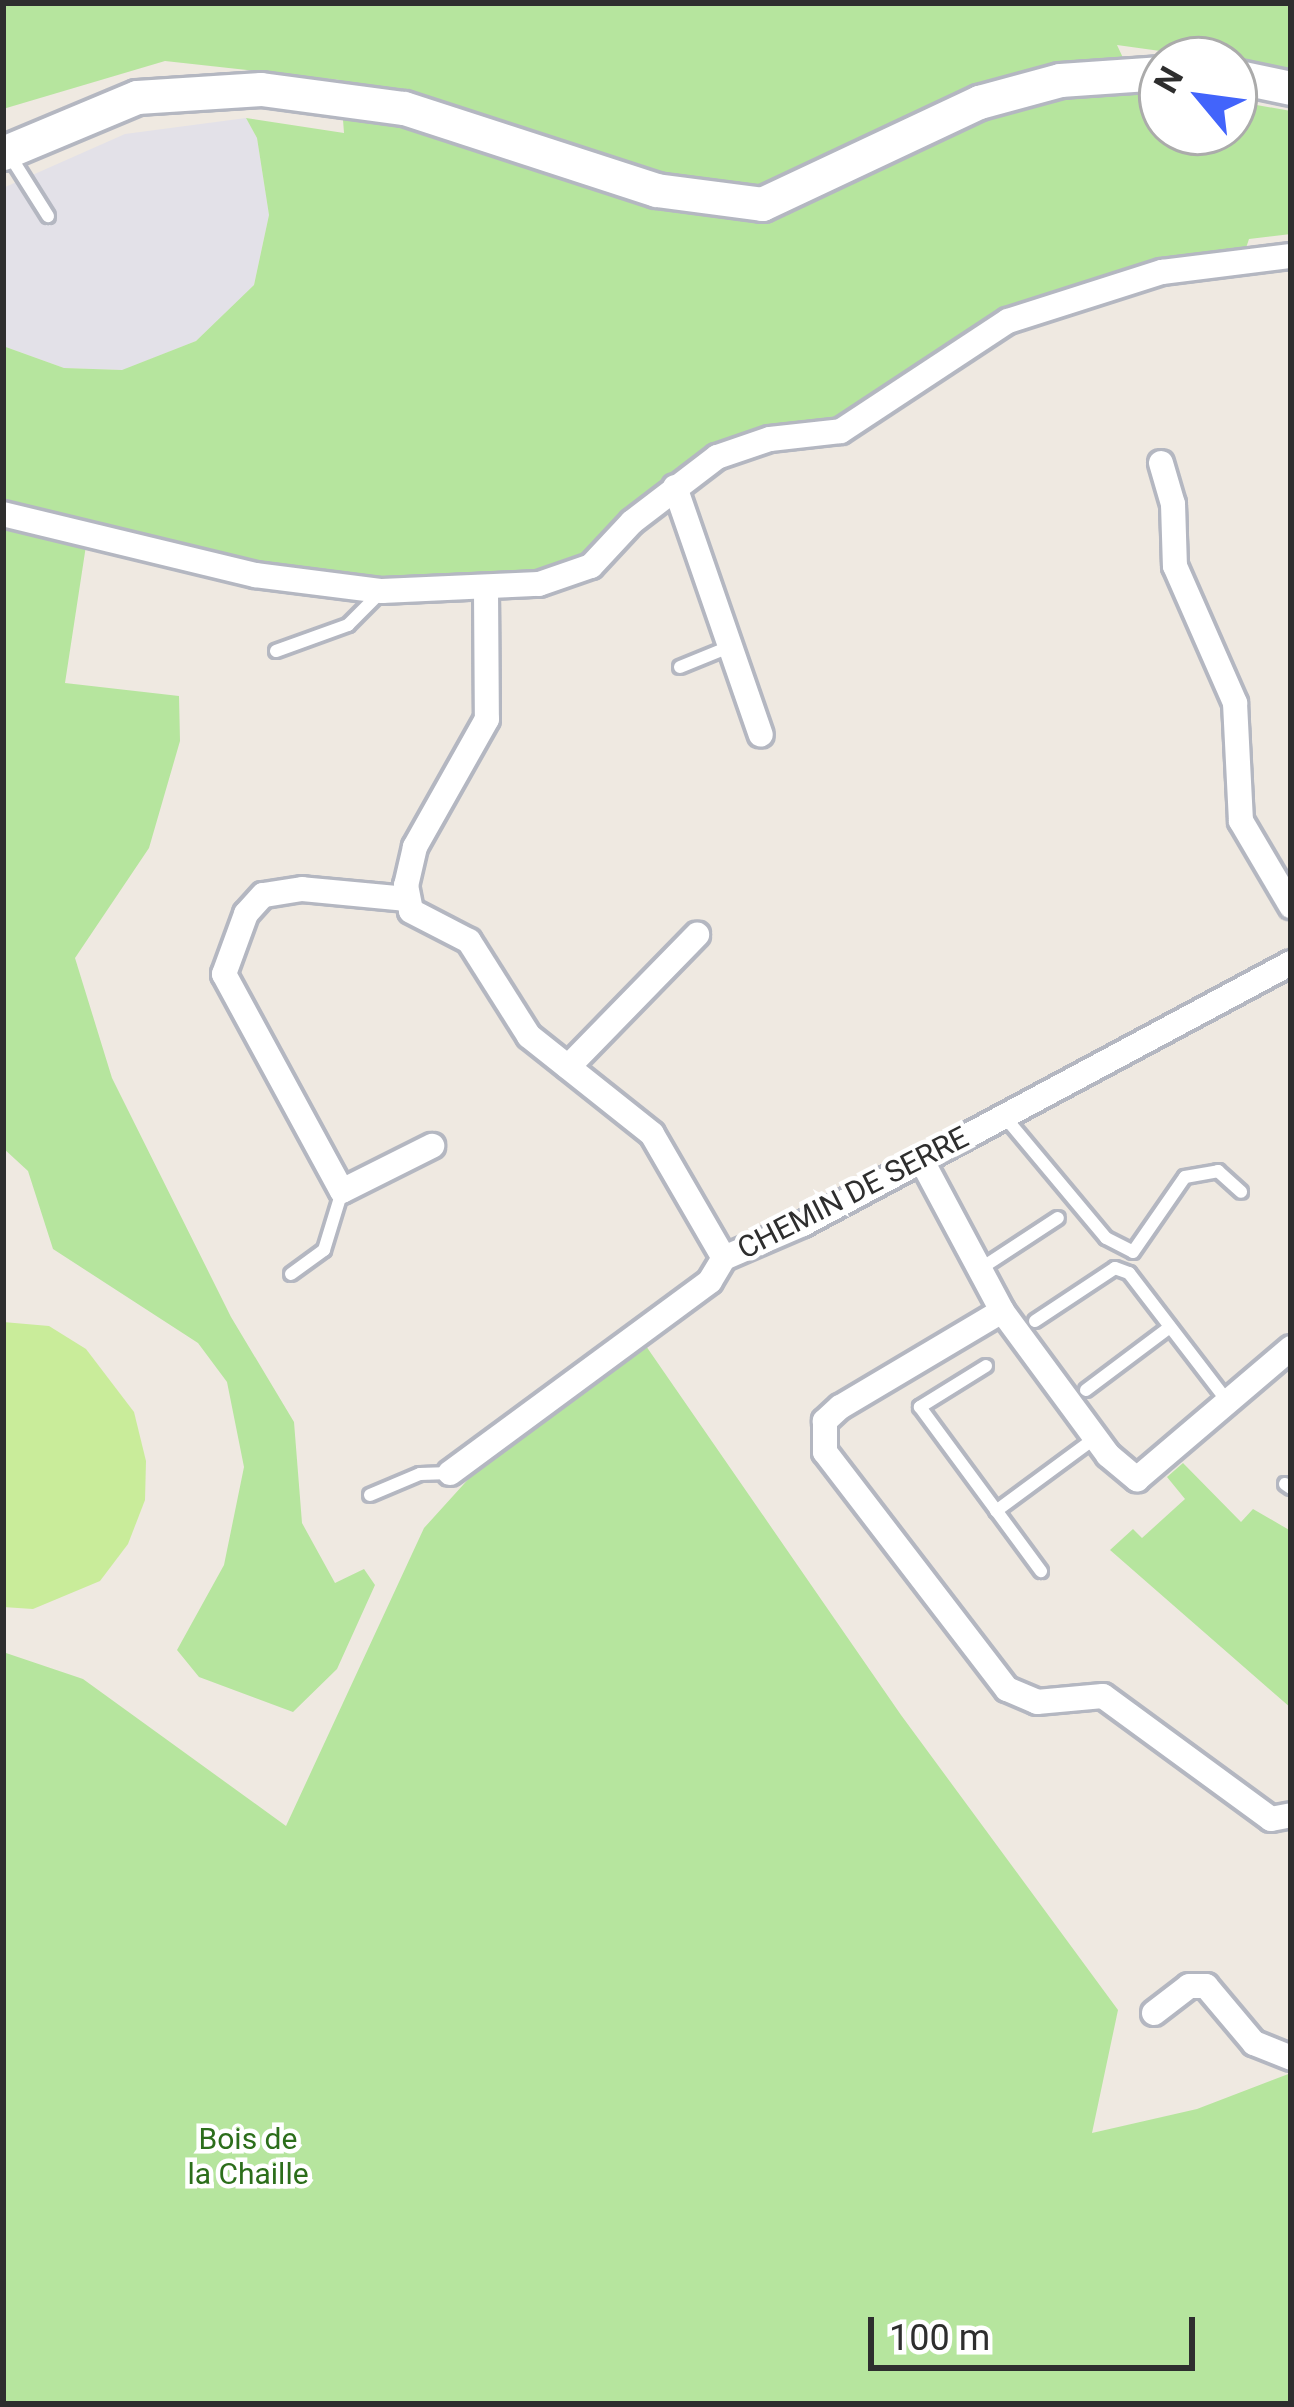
<!DOCTYPE html>
<html>
<head>
<meta charset="utf-8">
<style>
  body { margin:0 }
  #map { position:relative; width:1294px; height:2407px; overflow:hidden; background:#efe9e1; font-family:Roboto,sans-serif }
  div>[style] { position:absolute }
  [style*='--x'] { left:calc(var(--x)*1px); top:calc(var(--y)*1px); width:calc(var(--w)*1px); rotate:calc(var(--a)*1deg) }
  .industrial>* { inset:0; background:#e3e1e8 }
  .green>* { inset:0; background:#b6e59e }
  .pitch>* { inset:0; background:#c9ec9a }
  .roads { filter:drop-shadow(3px 0 #b4b7c1) drop-shadow(-3px 0 #b4b7c1) drop-shadow(0 3px #b4b7c1) drop-shadow(0 -3px #b4b7c1) }
  .service>* { height:12px; margin:-6px; padding:0 6px; transform-origin:6px; border-radius:6px; background:#fff }
  .minor>* { height:24px; margin:-12px; padding:0 12px; transform-origin:12px; border-radius:12px; background:#fff }
  .secondary>* { height:33px; margin:-16.5px; padding:0 16.5px; transform-origin:16.5px; border-radius:16.5px; background:#fff }
  span { translate:-50% -50%; white-space:nowrap; text-align:center; line-height:1.15; -webkit-text-stroke:9px #fff; paint-order:stroke }
  .street-label { font-size:30px; color:#2e2e2e }
  .park-label { font-size:30px; color:#2c6e1b }
  .frame { position:absolute; inset:0; border:6px solid #2e2e2e; pointer-events:none }
  .north { position:absolute; left:1138px; top:36px; width:120px; height:120px; box-sizing:border-box; background:#fff; border:3px solid #ababab; border-radius:50%; rotate:299deg; font-size:33px; font-weight:700; line-height:48px; text-align:center; color:#2e2e2e }
  .north::after { content:''; display:block; margin:auto; width:42px; height:54px; background:#4264fb; clip-path:polygon(50% 0,100% 100%,50% 72%,0 100%) }
  .scale { position:absolute; left:868px; top:2317px; width:327px; height:54px; box-sizing:border-box; border:6px solid #2e2e2e; border-top:0; padding-left:15px; font-size:36px; line-height:42px; white-space:nowrap; color:#2e2e2e; -webkit-text-stroke:9px #fff; paint-order:stroke }
</style>
</head>
<body>
<div id="map">
  <div class="industrial">
    <div style="clip-path:polygon(246px 118px,257px 138px,269px 215px,254px 285px,196px 341px,123px 370px,64px 368px,3px 346px,3px 188px,125px 134px)"></div>
  </div>
  <div class="green">
    <div style="clip-path:polygon(3px 3px,1291px 3px,1291px 69px,1117px 45px,1139px 92px,1162px 93px,1162px 132px,1234px 132px,1234px 101px,1291px 111px,1291px 234px,1249px 239px,1245px 251px,1176px 257px,989px 323px,842px 419px,697px 460px,621px 516px,591px 554px,550px 571px,490px 579px,389px 581px,246px 565px,89px 526px,65px 683px,179px 696px,180px 741px,149px 848px,75px 958px,112px 1078px,231px 1317px,294px 1422px,302px 1523px,335px 1583px,364px 1569px,375px 1585px,337px 1669px,293px 1712px,199px 1677px,177px 1650px,224px 1565px,244px 1467px,227px 1382px,198px 1343px,53px 1249px,28px 1171px,3px 1148px,3px 346px,64px 368px,122px 370px,196px 341px,254px 285px,269px 215px,257px 138px,246px 118px,344px 133px,340px 80px,165px 61px,3px 109px)"></div>
    <div style="clip-path:polygon(646px 1346px,901px 1715px,1118px 2010px,1092px 2133px,1197px 2109px,1291px 2073px,1291px 2404px,3px 2404px,3px 1652px,83px 1679px,286px 1826px,424px 1528px,492px 1453px)"></div>
    <div style="clip-path:polygon(1183px 1463px,1241px 1522px,1253px 1509px,1291px 1531px,1291px 1708px,1110px 1550px,1133px 1529px,1142px 1538px,1185px 1499px,1167px 1477px)"></div>
  </div>
  <div class="pitch">
    <div style="clip-path:polygon(3px 1322px,49px 1326px,86px 1349px,134px 1412px,146px 1461px,145px 1500px,128px 1544px,100px 1581px,33px 1609px,3px 1607px)"></div>
  </div>
  <div class="roads">
    <div class="service">
      <div style="--x:7;--y:151;--w:77;--a:57.8"></div>
      <div style="--x:276;--y:651;--w:77;--a:-19.9"></div>
      <div style="--x:348;--y:625;--w:48;--a:-45"></div>
      <div style="--x:680;--y:667;--w:53;--a:-22.2"></div>
      <div style="--x:1004;--y:1116;--w:159;--a:50.1"></div>
      <div style="--x:1106;--y:1238;--w:30;--a:27"></div>
      <div style="--x:1133;--y:1252;--w:91;--a:-55.3"></div>
      <div style="--x:1185;--y:1177;--w:34;--a:-10"></div>
      <div style="--x:1218;--y:1171;--w:31;--a:42"></div>
      <div style="--x:980;--y:1269;--w:93;--a:-33.2"></div>
      <div style="--x:291;--y:1274;--w:41;--a:-36"></div>
      <div style="--x:324;--y:1250;--w:62;--a:-73"></div>
      <div style="--x:1035;--y:1321;--w:96;--a:-33.5"></div>
      <div style="--x:1115;--y:1268;--w:15;--a:20"></div>
      <div style="--x:1129;--y:1273;--w:163;--a:52.5"></div>
      <div style="--x:986;--y:1366;--w:78;--a:148.2"></div>
      <div style="--x:920;--y:1407;--w:204;--a:53.6"></div>
      <div style="--x:1086;--y:1390;--w:105;--a:-36.9"></div>
      <div style="--x:1285;--y:1484;--w:7;--a:34"></div>
      <div style="--x:370;--y:1495;--w:54;--a:-22.8"></div>
      <div style="--x:420;--y:1474;--w:30;--a:-2"></div>
      <div style="--x:996;--y:1511;--w:123;--a:-36.4"></div>
    </div>
    <div class="minor">
      <div style="--x:1161;--y:463;--w:43;--a:73.7"></div>
      <div style="--x:1173;--y:504;--w:62;--a:88.2"></div>
      <div style="--x:1175;--y:566;--w:150;--a:66.3"></div>
      <div style="--x:1235;--y:703;--w:118;--a:87.1"></div>
      <div style="--x:1241;--y:821;--w:99;--a:59.5"></div>
      <div style="--x:675;--y:487;--w:262;--a:70.9"></div>
      <div style="--x:3;--y:514;--w:259;--a:13.6"></div>
      <div style="--x:255;--y:575;--w:128;--a:7.2"></div>
      <div style="--x:382;--y:591;--w:157;--a:-2.6"></div>
      <div style="--x:539;--y:584;--w:55;--a:-19.1"></div>
      <div style="--x:591;--y:566;--w:60;--a:-47"></div>
      <div style="--x:632;--y:522;--w:107;--a:-37.4"></div>
      <div style="--x:717;--y:457;--w:56;--a:-18.8"></div>
      <div style="--x:770;--y:439;--w:71;--a:-6.4"></div>
      <div style="--x:841;--y:431;--w:200;--a:-33.4"></div>
      <div style="--x:1008;--y:321;--w:162;--a:-17.7"></div>
      <div style="--x:1162;--y:272;--w:130;--a:-7.1"></div>
      <div style="--x:486;--y:591;--w:128;--a:89.6"></div>
      <div style="--x:487;--y:719;--w:147;--a:119.4"></div>
      <div style="--x:415;--y:847;--w:39;--a:103"></div>
      <div style="--x:406;--y:885;--w:26;--a:79"></div>
      <div style="--x:411;--y:911;--w:65;--a:27.3"></div>
      <div style="--x:469;--y:941;--w:112;--a:57.7"></div>
      <div style="--x:529;--y:1036;--w:157;--a:38.5"></div>
      <div style="--x:652;--y:1134;--w:143;--a:59.9"></div>
      <div style="--x:407;--y:899;--w:105;--a:-174.6"></div>
      <div style="--x:302;--y:889;--w:39;--a:171"></div>
      <div style="--x:263;--y:895;--w:25;--a:132"></div>
      <div style="--x:246;--y:914;--w:64;--a:110.1"></div>
      <div style="--x:224;--y:974;--w:247;--a:61.5"></div>
      <div style="--x:342;--y:1191;--w:101;--a:-26.6"></div>
      <div style="--x:568;--y:1067;--w:185;--a:-45.7"></div>
      <div style="--x:922;--y:1161;--w:170;--a:61.9"></div>
      <div style="--x:1002;--y:1311;--w:179;--a:53.6"></div>
      <div style="--x:1108;--y:1455;--w:38;--a:40"></div>
      <div style="--x:1137;--y:1479;--w:202;--a:-40.4"></div>
      <div style="--x:724;--y:1258;--w:86;--a:-23.3"></div>
      <div style="--x:803;--y:1224;--w:553;--a:-28.14"></div>
      <div style="--x:1002;--y:1311;--w:188;--a:149.3"></div>
      <div style="--x:840;--y:1407;--w:21;--a:137"></div>
      <div style="--x:825;--y:1421;--w:31;--a:90"></div>
      <div style="--x:825;--y:1452;--w:299;--a:52.5"></div>
      <div style="--x:1007;--y:1689;--w:33;--a:23"></div>
      <div style="--x:1037;--y:1702;--w:66;--a:-5.2"></div>
      <div style="--x:1103;--y:1696;--w:208;--a:36.2"></div>
      <div style="--x:1271;--y:1819;--w:20;--a:-11"></div>
      <div style="--x:450;--y:1473;--w:323;--a:-36.4"></div>
      <div style="--x:710;--y:1281;--w:27;--a:-59"></div>
      <div style="--x:1154;--y:2013;--w:44;--a:-37.6"></div>
      <div style="--x:1189;--y:1986;--w:17;--a:0"></div>
      <div style="--x:1206;--y:1986;--w:75;--a:49.9"></div>
      <div style="--x:1254;--y:2043;--w:40;--a:22"></div>
    </div>
    <div class="secondary">
      <div style="--x:1234;--y:76;--w:58;--a:11.9"></div>
      <div style="--x:3;--y:153;--w:145;--a:-22.7"></div>
      <div style="--x:137;--y:97;--w:124;--a:-3.7"></div>
      <div style="--x:261;--y:89;--w:144;--a:7.6"></div>
      <div style="--x:404;--y:108;--w:265;--a:18"></div>
      <div style="--x:656;--y:190;--w:107;--a:7.5"></div>
      <div style="--x:762;--y:204;--w:240;--a:-25.2"></div>
      <div style="--x:979;--y:102;--w:84;--a:-15.2"></div>
      <div style="--x:1060;--y:80;--w:102;--a:-3.9"></div>
    </div>
  </div>
  <div class="street-label">
    <span style="left:853px;top:1193px;rotate:-27deg">CHEMIN DE SERRE</span>
  </div>
  <div class="park-label">
    <span style="left:248px;top:2156px">Bois de<br>la Chaille</span>
  </div>
  <div class="frame"></div>
  <div class="north">N</div>
  <div class="scale">100 m</div>
</div>
</body>
</html>
